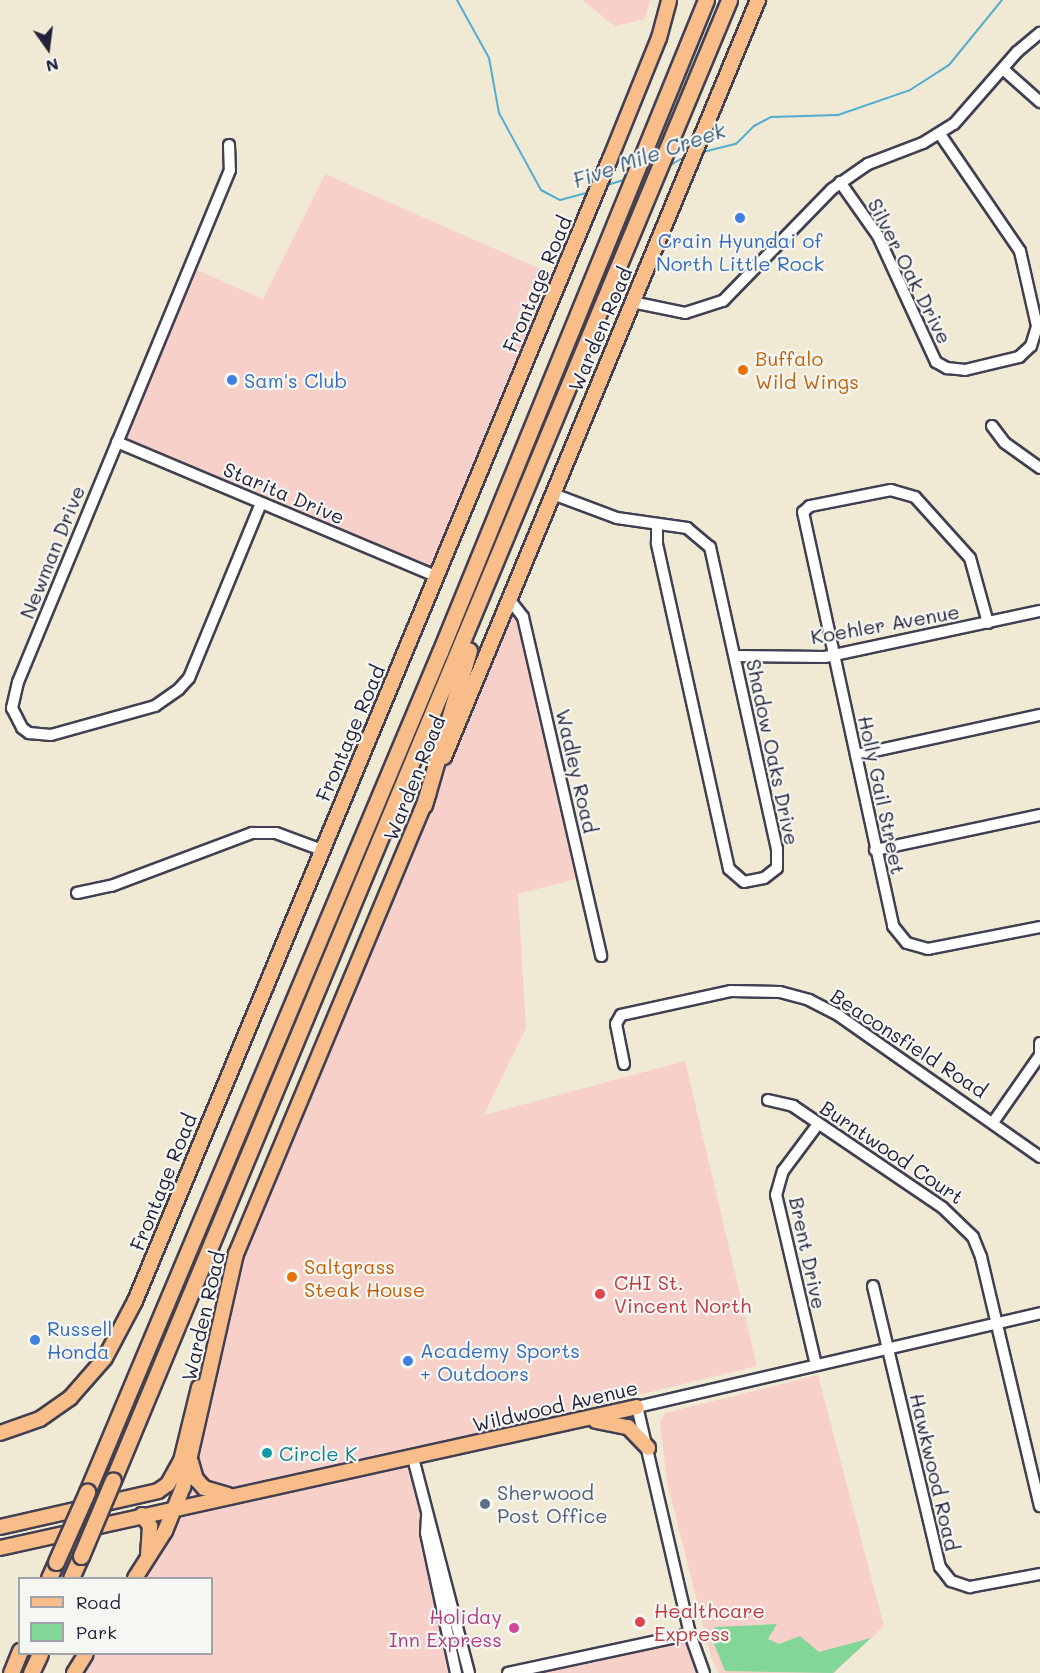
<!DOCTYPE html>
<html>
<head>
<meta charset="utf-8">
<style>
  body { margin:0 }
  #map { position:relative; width:1040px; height:1673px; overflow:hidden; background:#f0ead5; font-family:Mali,sans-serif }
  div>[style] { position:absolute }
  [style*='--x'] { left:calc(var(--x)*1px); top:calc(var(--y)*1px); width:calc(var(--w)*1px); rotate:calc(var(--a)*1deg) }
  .built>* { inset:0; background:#f7d1c9 }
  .green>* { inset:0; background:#81d698 }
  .stream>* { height:2px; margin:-1px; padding:0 1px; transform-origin:1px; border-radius:1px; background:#51adcf }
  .roads { filter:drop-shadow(2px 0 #414052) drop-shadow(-2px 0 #414052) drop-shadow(0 2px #414052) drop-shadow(0 -2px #414052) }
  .minor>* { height:10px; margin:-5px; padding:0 5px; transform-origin:5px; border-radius:5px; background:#fff }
  .major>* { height:14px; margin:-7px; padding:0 7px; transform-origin:7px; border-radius:7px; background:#f8bd88 }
  .highway>* { height:15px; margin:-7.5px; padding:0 7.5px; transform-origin:7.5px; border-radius:7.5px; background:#f8bd88 }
  .bridges { filter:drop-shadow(2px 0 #414052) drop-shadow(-2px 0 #414052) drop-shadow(0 2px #414052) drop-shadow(0 -2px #414052) }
  .highway-bridge>* { height:15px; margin:-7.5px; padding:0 7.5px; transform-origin:7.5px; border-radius:7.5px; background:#f8bd88 }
  .dots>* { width:16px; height:16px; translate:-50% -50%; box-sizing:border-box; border:3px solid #f6f6f2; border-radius:50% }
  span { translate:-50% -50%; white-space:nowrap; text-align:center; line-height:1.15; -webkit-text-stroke:4.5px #f6f6f2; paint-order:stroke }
  .shop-label { font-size:20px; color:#366cbe }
  .left { translate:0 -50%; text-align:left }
  .street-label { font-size:20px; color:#22223b }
  .food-label { font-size:20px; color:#c56008 }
  .health-label { font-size:20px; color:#be3a42 }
  .culture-label { font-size:20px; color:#0d838f }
  .service-label { font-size:20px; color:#4e5e75 }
  .hotel-label { font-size:20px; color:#b23c85 }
  .right { translate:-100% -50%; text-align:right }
  .water-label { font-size:21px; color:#355a76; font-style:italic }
  .legend { position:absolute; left:18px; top:1577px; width:195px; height:78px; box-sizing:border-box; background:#f6f6f2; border:2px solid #a1a1a9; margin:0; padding:8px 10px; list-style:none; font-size:18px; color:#22223b }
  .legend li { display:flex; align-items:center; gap:12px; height:30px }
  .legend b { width:30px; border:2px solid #a1a1a9 }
  .north { position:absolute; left:18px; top:18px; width:60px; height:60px; -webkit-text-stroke:4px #f6f6f2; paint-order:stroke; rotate:166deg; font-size:16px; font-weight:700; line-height:24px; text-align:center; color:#22223b }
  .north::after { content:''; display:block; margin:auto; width:21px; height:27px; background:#22223b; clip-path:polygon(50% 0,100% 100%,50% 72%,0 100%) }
</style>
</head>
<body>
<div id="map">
  <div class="built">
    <div style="clip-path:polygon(582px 0,650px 0,645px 19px,615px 26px)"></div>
    <div style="clip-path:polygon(325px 174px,561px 278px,436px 576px,117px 442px,190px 267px,263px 299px)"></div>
    <div style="clip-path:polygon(515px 604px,576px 879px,518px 894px,526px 1028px,484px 1115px,685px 1061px,757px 1366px,191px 1504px,413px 1458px,469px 1673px,76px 1673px,87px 1654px,212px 1654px,212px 1578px,134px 1578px,165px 1531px,225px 1295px)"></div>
    <div style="clip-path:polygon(818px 1375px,884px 1626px,834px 1673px,719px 1673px,711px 1657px,667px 1482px,660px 1423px,665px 1413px)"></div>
    <div style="clip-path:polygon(692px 1640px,704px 1673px,508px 1673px,544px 1665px)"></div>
  </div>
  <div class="green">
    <div style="clip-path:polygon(777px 1624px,768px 1639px,779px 1644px,800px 1636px,819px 1652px,871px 1638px,833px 1673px,725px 1671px,710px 1634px,715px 1627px)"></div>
  </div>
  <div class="stream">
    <div style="--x:457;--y:0;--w:66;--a:61.1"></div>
    <div style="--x:489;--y:58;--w:56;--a:79.7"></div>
    <div style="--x:499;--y:113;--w:88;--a:61.4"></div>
    <div style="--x:541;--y:190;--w:21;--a:28"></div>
    <div style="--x:560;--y:200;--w:31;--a:-15"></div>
    <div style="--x:699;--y:153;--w:38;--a:-14"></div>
    <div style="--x:736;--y:144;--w:25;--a:-45"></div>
    <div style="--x:754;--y:126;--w:19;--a:-28"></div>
    <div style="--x:771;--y:117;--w:67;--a:-1.7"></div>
    <div style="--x:838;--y:115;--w:76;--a:-19.1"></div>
    <div style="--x:910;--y:90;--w:46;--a:-32.7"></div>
    <div style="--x:949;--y:65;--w:84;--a:-50.8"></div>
    <div style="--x:667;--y:167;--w:24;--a:-30"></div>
    <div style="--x:604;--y:186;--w:24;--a:-17"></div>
  </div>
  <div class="roads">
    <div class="minor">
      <div style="--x:1003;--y:69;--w:50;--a:41.7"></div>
      <div style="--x:229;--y:145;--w:25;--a:88"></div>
      <div style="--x:230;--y:170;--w:554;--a:112.49"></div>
      <div style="--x:18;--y:682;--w:27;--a:103"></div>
      <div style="--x:12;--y:708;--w:22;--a:63"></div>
      <div style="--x:22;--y:728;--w:9;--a:36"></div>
      <div style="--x:29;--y:733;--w:22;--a:5"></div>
      <div style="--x:51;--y:735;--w:108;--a:-15.6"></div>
      <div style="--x:155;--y:706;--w:29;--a:-35"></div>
      <div style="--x:179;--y:689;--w:15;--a:-48"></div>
      <div style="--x:189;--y:678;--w:189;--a:-67.6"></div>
      <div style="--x:840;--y:182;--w:66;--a:54.9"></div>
      <div style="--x:878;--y:236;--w:139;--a:65.3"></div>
      <div style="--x:936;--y:362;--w:13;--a:29"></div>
      <div style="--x:947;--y:368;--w:18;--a:6"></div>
      <div style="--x:965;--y:370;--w:56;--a:-13.5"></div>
      <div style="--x:1019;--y:357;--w:16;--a:-43"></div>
      <div style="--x:1031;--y:346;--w:21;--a:-73"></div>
      <div style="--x:1037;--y:326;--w:77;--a:-102.8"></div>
      <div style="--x:1020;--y:251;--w:142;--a:-124.4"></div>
      <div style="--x:632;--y:302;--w:54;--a:11.7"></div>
      <div style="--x:685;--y:313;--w:40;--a:-18"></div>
      <div style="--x:723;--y:301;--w:156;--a:-45.8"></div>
      <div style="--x:832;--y:189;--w:44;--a:-34.8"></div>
      <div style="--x:868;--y:164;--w:59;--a:-20.9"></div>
      <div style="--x:923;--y:143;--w:36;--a:-32"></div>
      <div style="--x:954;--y:124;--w:96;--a:-48.8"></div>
      <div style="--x:1017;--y:52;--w:30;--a:-40"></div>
      <div style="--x:992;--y:426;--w:21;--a:53"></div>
      <div style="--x:1005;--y:443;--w:43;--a:35.5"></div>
      <div style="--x:117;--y:442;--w:346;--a:22.8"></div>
      <div style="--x:553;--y:494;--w:68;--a:20.6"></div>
      <div style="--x:617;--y:518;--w:71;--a:8.1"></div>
      <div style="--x:687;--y:528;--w:30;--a:40"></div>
      <div style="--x:710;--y:547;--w:309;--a:77.5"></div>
      <div style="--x:777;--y:849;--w:19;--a:90"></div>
      <div style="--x:777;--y:868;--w:16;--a:142"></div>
      <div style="--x:764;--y:878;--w:20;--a:169"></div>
      <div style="--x:744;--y:882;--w:20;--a:-139"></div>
      <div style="--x:729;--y:869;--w:334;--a:-102.5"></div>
      <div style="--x:657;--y:543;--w:18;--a:-90"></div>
      <div style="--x:509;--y:599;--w:23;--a:52"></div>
      <div style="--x:523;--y:617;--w:348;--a:77"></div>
      <div style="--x:988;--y:623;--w:67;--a:-105.5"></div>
      <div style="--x:970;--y:558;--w:82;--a:-132"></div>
      <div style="--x:915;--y:497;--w:25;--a:-164"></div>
      <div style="--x:891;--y:490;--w:83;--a:168.8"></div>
      <div style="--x:810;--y:506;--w:9;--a:139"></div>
      <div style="--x:803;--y:512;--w:424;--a:77.7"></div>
      <div style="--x:893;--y:926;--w:22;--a:51"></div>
      <div style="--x:907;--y:943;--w:22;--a:16"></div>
      <div style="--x:928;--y:949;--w:114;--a:-11.1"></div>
      <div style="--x:735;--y:656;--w:90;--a:0.6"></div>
      <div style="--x:825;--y:657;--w:220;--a:-12.1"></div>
      <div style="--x:856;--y:755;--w:188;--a:-12.3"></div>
      <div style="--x:875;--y:850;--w:169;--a:-12"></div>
      <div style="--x:77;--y:893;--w:35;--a:-12"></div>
      <div style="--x:111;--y:886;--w:151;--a:-20.6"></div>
      <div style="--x:252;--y:833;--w:24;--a:0"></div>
      <div style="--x:276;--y:833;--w:49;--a:20.3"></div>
      <div style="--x:1040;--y:1043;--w:14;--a:90"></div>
      <div style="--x:624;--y:1064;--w:41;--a:-101.3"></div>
      <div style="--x:616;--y:1024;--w:10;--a:-61"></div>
      <div style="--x:621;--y:1015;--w:113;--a:-12.3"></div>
      <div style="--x:731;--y:991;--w:49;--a:1.2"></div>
      <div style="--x:780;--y:992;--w:30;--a:15"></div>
      <div style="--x:809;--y:1000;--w:33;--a:27"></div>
      <div style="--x:838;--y:1015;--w:247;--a:35.1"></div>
      <div style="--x:768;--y:1100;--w:26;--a:13"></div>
      <div style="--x:793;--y:1106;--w:181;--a:34.2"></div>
      <div style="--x:943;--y:1208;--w:42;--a:44"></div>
      <div style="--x:973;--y:1237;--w:22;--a:68"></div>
      <div style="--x:981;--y:1257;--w:256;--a:76.7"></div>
      <div style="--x:994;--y:1121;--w:77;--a:-55.1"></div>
      <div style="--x:873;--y:1286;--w:289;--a:76.6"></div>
      <div style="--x:940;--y:1567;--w:18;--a:52"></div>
      <div style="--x:951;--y:1581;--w:20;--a:18"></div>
      <div style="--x:970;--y:1587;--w:71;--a:-10.5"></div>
      <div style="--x:816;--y:1365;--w:175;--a:-103.2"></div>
      <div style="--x:776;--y:1195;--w:25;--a:-74"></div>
      <div style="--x:783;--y:1171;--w:59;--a:-53.3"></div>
      <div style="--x:413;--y:1458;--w:222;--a:75.4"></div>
      <div style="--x:427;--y:1516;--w:17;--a:93"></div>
      <div style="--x:426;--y:1533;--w:143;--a:77.9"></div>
      <div style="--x:508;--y:1673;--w:186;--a:-12.1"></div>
      <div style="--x:704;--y:1673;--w:41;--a:-109.7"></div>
      <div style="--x:690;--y:1634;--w:233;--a:-103.1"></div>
      <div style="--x:637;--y:1407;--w:414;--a:-13.1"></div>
    </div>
    <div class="major">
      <div style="--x:444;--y:757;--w:820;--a:-67.47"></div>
      <div style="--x:596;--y:1421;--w:33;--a:11"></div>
      <div style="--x:628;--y:1427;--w:29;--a:46"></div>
      <div style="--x:0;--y:1433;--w:42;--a:-19.3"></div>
      <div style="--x:40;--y:1419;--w:37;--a:-35"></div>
      <div style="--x:70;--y:1398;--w:53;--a:-48.8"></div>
      <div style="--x:105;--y:1358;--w:64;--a:-62.2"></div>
      <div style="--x:135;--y:1301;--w:1237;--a:-67.42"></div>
      <div style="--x:610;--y:159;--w:131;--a:-68"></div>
      <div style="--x:659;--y:38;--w:39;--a:-75"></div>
      <div style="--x:191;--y:1462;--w:18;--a:74"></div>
      <div style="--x:196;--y:1479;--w:12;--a:48"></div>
      <div style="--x:204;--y:1488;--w:25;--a:16"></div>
      <div style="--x:142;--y:1515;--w:14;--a:54"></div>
      <div style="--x:150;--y:1526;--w:29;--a:94"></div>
      <div style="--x:0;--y:1527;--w:162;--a:-12.8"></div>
      <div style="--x:158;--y:1491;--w:12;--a:-35"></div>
      <div style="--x:168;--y:1484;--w:26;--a:-61"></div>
      <div style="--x:181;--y:1461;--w:76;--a:-76.3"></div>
      <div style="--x:0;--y:1548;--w:652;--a:-12.48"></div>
      <div style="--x:135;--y:1578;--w:56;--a:-57.4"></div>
      <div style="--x:165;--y:1531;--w:48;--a:-67.8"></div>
      <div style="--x:183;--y:1487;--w:239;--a:-77.2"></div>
      <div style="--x:236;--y:1254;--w:498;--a:-67.3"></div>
      <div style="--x:74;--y:1673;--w:22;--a:-58"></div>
    </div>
    <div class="highway">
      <div style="--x:424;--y:805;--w:161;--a:-73.8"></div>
      <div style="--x:113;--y:1480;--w:1603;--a:-67.4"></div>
      <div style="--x:87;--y:1492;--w:911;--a:-67.21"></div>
      <div style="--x:440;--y:652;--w:704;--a:-67.81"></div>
      <div style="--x:49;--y:1578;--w:17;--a:-66"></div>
      <div style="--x:71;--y:1578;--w:24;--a:-66"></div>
      <div style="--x:11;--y:1673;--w:24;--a:-68"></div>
      <div style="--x:31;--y:1673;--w:21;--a:-65"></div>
    </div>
  </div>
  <div class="bridges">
    <div class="highway-bridge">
      <div style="--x:81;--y:1556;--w:82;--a:-67.2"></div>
      <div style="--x:56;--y:1562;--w:77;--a:-66.1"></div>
    </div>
  </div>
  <div class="dots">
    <div style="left:740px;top:218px;background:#3f7fe0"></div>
    <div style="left:743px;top:370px;background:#e8710a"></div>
    <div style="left:232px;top:380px;background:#3f7fe0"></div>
    <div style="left:292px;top:1277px;background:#e8710a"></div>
    <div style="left:600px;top:1294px;background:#e0444e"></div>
    <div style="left:35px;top:1340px;background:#3f7fe0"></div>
    <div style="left:408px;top:1361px;background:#3f7fe0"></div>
    <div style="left:267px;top:1453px;background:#0f9aa8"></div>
    <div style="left:485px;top:1504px;background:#5c6f8a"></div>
    <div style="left:640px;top:1622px;background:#e0444e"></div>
    <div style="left:514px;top:1628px;background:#d1479c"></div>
  </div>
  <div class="shop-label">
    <span style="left:740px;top:252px">Crain Hyundai of<br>North Little Rock</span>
    <span class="left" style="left:244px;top:380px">Sam's Club</span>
    <span class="left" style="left:47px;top:1340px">Russell<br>Honda</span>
    <span class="left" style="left:420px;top:1362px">Academy Sports<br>+ Outdoors</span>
  </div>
  <div class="street-label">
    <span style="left:910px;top:271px;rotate:63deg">Silver Oak Drive</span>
    <span style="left:537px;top:284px;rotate:-67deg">Frontage Road</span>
    <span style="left:600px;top:329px;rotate:-67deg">Warden Road</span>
    <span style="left:284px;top:493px;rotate:23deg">Starita Drive</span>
    <span style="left:52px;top:552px;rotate:-68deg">Newman Drive</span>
    <span style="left:885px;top:624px;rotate:-10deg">Koehler Avenue</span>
    <span style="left:350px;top:733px;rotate:-67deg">Frontage Road</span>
    <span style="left:773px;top:752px;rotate:78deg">Shadow Oaks Drive</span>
    <span style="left:577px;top:771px;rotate:77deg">Wadley Road</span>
    <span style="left:414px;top:778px;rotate:-68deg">Warden Road</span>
    <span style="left:882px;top:795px;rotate:78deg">Holly Gail Street</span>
    <span style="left:909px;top:1043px;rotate:33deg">Beaconsfield Road</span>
    <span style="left:892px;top:1152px;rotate:34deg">Burntwood Court</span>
    <span style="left:163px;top:1182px;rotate:-68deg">Frontage Road</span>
    <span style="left:808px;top:1253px;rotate:78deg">Brent Drive</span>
    <span style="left:203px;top:1316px;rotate:-77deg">Warden Road</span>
    <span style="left:555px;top:1406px;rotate:-13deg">Wildwood Avenue</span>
    <span style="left:935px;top:1472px;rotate:77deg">Hawkwood Road</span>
  </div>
  <div class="food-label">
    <span class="left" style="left:755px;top:370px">Buffalo<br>Wild Wings</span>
    <span class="left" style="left:304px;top:1278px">Saltgrass<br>Steak House</span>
  </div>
  <div class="health-label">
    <span class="left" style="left:614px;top:1294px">CHI St.<br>Vincent North</span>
    <span class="left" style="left:654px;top:1622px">Healthcare<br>Express</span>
  </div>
  <div class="culture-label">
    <span class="left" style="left:279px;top:1453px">Circle K</span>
  </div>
  <div class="service-label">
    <span class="left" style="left:497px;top:1504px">Sherwood<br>Post Office</span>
  </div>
  <div class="hotel-label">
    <span class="right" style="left:502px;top:1628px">Holiday<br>Inn Express</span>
  </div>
  <div class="water-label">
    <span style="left:649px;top:155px;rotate:-19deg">Five Mile Creek</span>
  </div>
  <ul class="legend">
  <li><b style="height:8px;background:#f8bd88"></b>Road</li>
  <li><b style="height:16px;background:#81d698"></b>Park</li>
  </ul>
  <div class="north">N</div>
</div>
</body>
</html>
